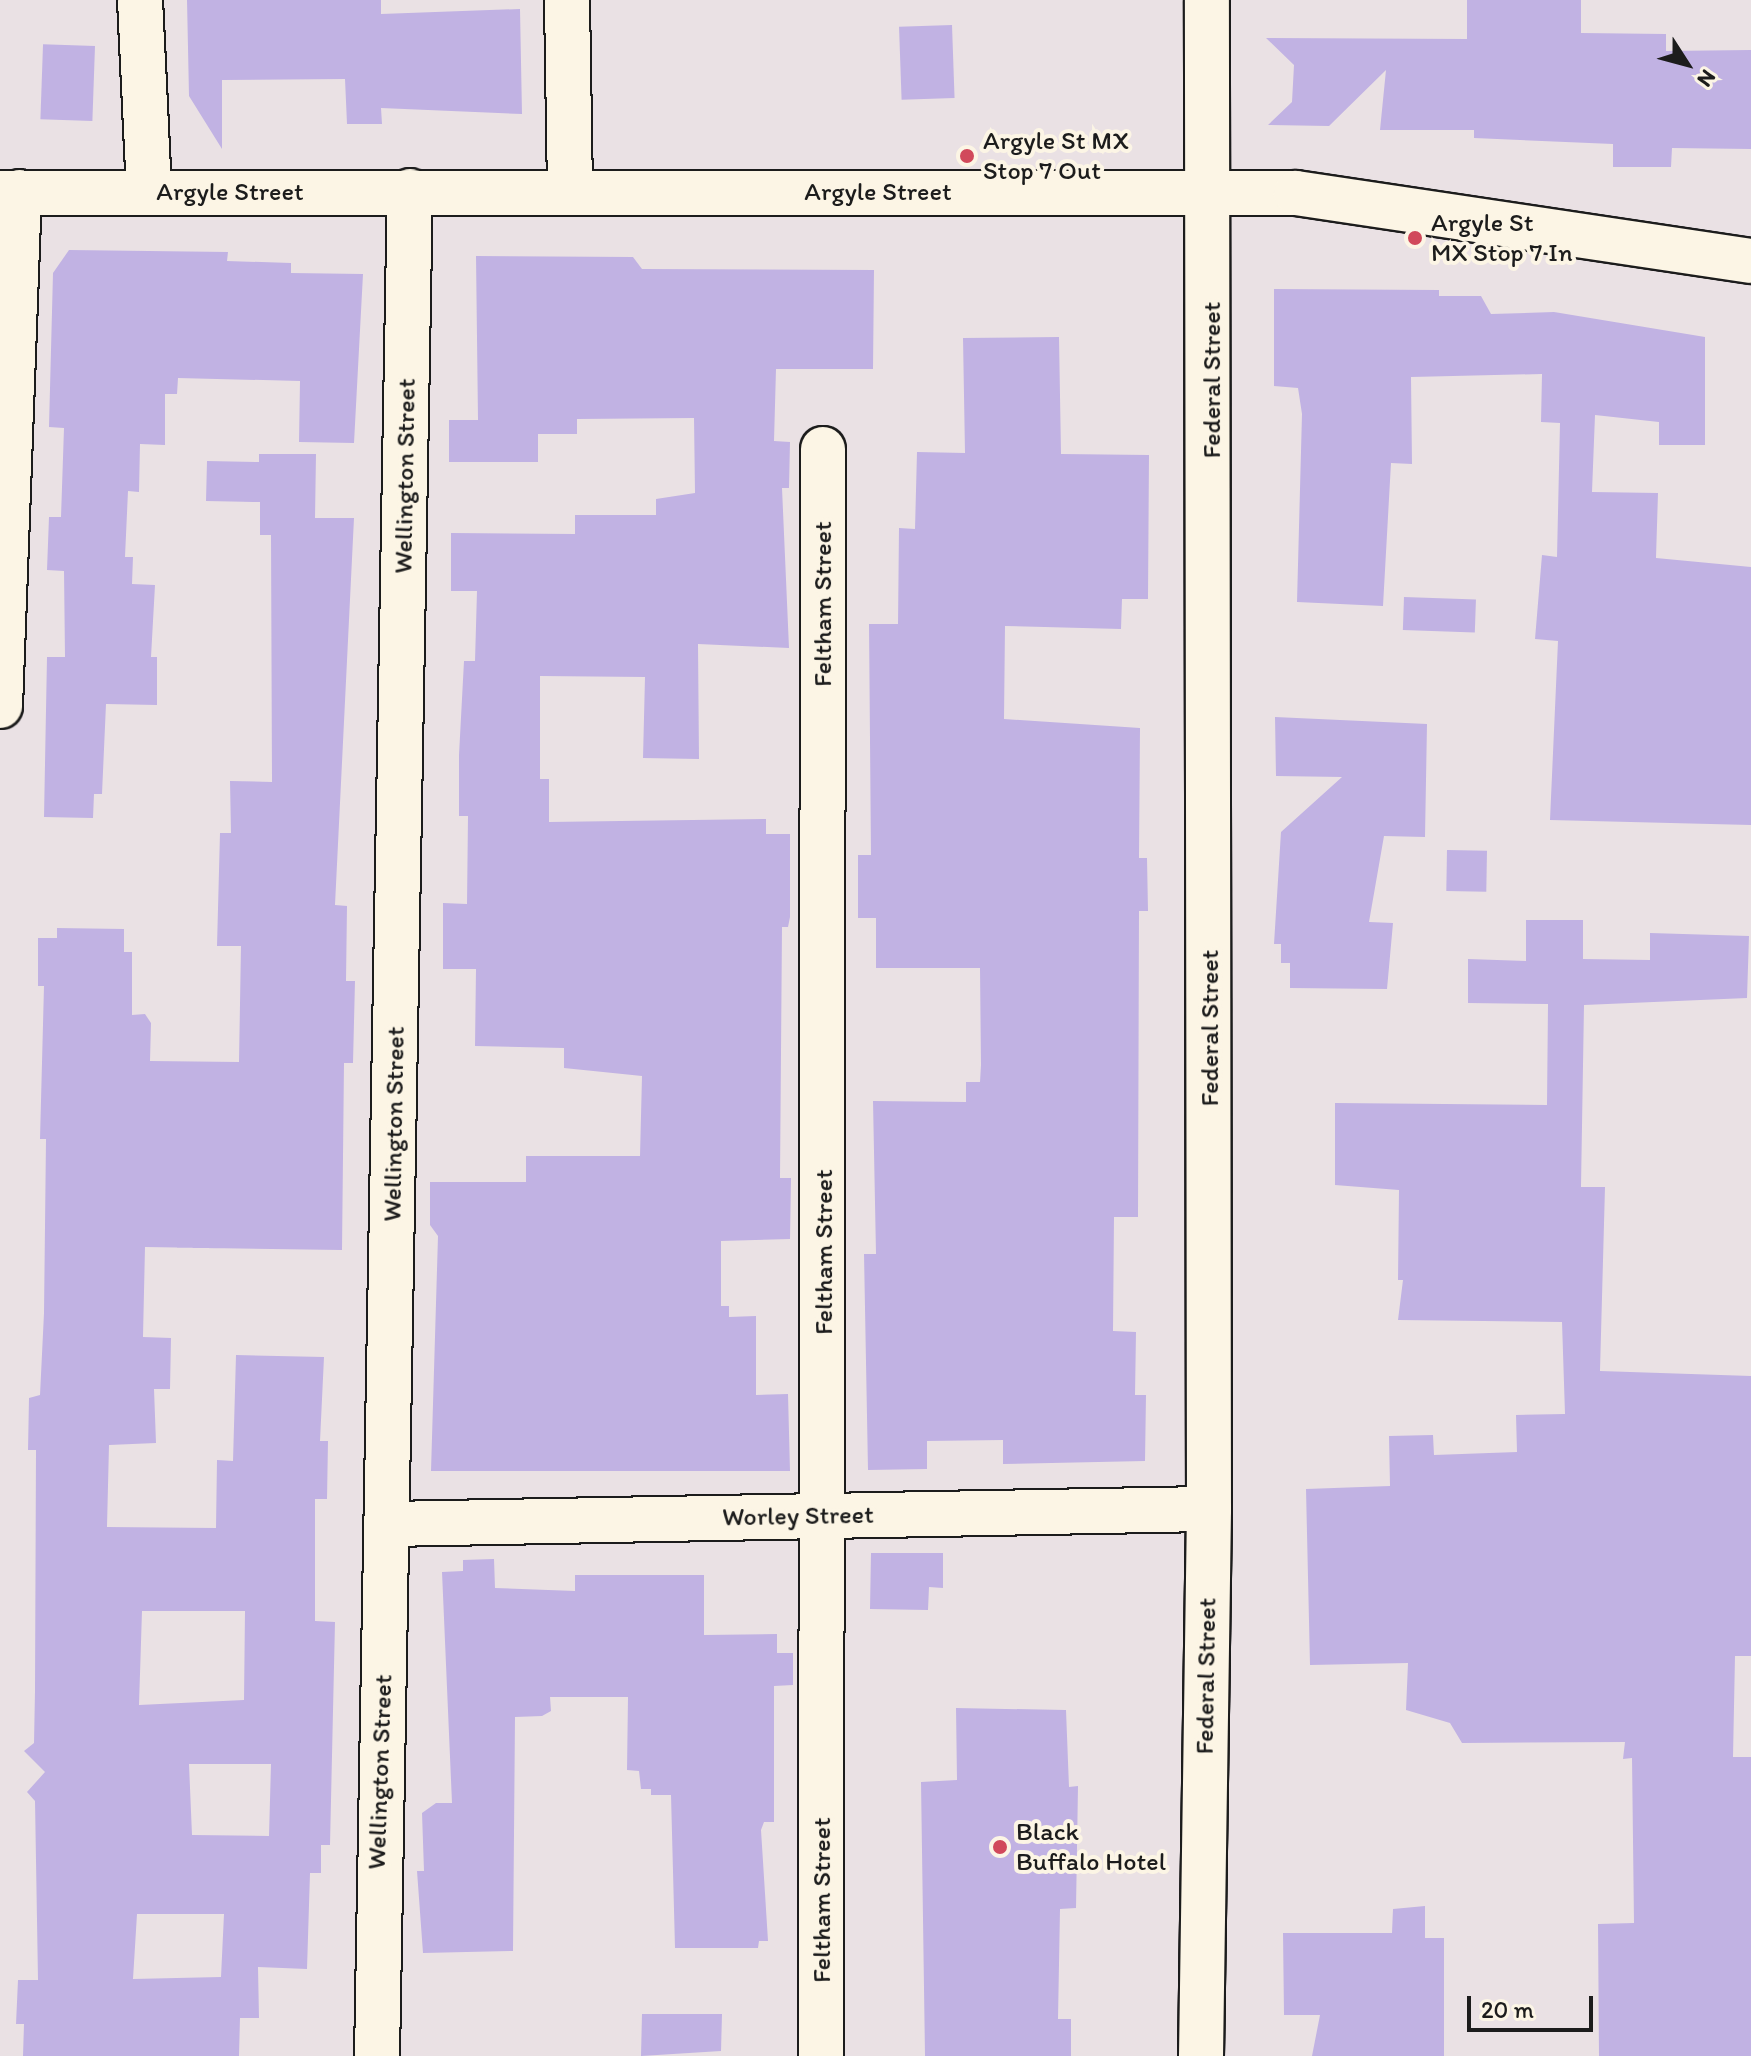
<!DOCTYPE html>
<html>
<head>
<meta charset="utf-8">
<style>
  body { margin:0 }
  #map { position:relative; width:1751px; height:2056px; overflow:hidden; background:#eae1e4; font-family:Itim,sans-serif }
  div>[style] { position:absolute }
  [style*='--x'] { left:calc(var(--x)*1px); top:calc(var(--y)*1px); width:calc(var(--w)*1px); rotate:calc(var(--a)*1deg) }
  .building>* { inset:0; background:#c1b2e3; transform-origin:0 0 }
  .roads { filter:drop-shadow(2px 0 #1c1c1c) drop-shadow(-2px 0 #1c1c1c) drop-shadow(0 2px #1c1c1c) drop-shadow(0 -2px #1c1c1c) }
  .minor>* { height:44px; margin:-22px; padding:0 22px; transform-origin:22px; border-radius:22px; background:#fcf5e5 }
  .tertiary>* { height:44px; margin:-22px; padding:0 22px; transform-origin:22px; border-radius:22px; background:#fcf5e5 }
  .secondary>* { height:44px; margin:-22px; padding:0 22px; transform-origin:22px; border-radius:22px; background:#fcf5e5 }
  .dots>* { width:22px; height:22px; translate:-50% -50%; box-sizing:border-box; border:4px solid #fcf5e5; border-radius:50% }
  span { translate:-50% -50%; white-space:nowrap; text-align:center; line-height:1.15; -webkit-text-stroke:8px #fcf5e5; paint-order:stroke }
  .poi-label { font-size:26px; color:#1c1c1c }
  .left { translate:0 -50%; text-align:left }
  .street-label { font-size:26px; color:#1c1c1c }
  .north { position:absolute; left:1647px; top:24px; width:80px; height:80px; -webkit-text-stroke:6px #fcf5e5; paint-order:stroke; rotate:126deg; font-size:22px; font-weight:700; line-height:32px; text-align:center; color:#1c1c1c }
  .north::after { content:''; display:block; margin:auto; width:28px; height:36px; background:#1c1c1c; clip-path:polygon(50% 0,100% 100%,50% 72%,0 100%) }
  .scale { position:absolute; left:1467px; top:1996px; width:126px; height:36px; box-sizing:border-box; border:4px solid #1c1c1c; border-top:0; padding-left:10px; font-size:24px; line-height:28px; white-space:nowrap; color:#1c1c1c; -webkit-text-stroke:6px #fcf5e5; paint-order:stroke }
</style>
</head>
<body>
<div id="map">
  <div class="building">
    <div style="clip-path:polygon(187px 0,381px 0,381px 14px,520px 9px,522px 114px,381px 108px,382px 124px,347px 124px,345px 79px,222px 80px,222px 149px,189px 96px)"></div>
    <div style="clip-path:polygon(1467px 0,1581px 0,1581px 33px,1666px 34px,1666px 51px,1751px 50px,1751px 149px,1672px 148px,1671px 167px,1613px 167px,1613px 144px,1474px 138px,1474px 130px,1380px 130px,1386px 70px,1329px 126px,1268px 125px,1292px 102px,1294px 65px,1266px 38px,1467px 39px)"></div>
    <div style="left:952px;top:25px;width:73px;height:53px;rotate:88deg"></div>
    <div style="left:95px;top:46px;width:75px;height:52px;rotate:92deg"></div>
    <div style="clip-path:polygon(69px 250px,228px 252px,227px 261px,291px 263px,291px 273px,363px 274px,354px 443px,299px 442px,300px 381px,178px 378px,177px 394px,165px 394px,165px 445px,140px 444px,139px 492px,128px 491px,125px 557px,133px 557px,132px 584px,155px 585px,151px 657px,157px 657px,157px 705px,106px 704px,102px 794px,94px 794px,93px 818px,44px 817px,47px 657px,65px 657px,64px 571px,47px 570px,49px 517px,61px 517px,64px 428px,49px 427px,53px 273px)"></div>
    <div style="clip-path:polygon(476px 256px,633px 257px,642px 269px,874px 270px,873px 369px,776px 369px,774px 441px,790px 442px,789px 488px,782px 488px,789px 648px,698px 644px,699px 759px,643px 758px,645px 677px,540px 676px,540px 779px,549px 779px,549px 822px,766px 819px,766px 834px,790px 834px,790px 917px,788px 927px,782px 927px,780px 1178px,791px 1178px,790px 1239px,721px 1241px,721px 1306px,729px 1306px,729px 1317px,756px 1316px,756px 1395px,788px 1394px,790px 1471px,431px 1471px,438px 1236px,430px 1225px,430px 1182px,526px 1182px,526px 1156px,640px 1156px,642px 1076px,564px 1068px,564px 1048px,475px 1046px,476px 969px,443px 969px,443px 903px,467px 904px,468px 816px,459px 816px,459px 755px,464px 661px,475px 661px,477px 591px,451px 591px,451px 533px,575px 534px,575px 515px,656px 515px,656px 499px,695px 493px,694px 418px,577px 419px,577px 434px,538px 434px,538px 462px,449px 462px,449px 420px,478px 420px)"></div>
    <div style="clip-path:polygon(1274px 289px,1439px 290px,1439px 296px,1481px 296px,1491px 314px,1554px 312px,1705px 337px,1705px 445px,1659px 445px,1659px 422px,1595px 415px,1592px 492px,1658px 493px,1656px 558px,1751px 567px,1751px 825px,1550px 820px,1558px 641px,1535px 639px,1542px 555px,1557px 557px,1560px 423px,1541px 422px,1542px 374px,1411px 377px,1412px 464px,1391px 463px,1383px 606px,1297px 602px,1302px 414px,1298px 388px,1274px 386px)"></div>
    <div style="clip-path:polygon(1059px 337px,1061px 454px,1149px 455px,1148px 599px,1122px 599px,1121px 629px,1005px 626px,1004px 719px,1140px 728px,1139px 858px,1147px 858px,1148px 911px,1139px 911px,1138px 1217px,1114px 1217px,1113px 1331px,1136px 1332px,1135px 1395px,1146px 1395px,1145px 1461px,1003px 1464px,1003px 1440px,927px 1441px,927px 1469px,868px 1470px,864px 1254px,876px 1254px,873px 1101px,966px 1102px,966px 1082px,980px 1082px,981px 1065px,980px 968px,876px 968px,876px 918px,858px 918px,858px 855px,871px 855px,869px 624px,898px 624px,899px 528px,915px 529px,917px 452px,965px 453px,963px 338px)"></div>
    <div style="clip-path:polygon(evenodd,259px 454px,316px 454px,315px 518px,354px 518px,335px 905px,347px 906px,346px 981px,355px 981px,353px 1063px,344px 1063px,342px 1250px,145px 1247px,143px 1337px,171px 1338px,170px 1389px,154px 1389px,156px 1443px,109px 1445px,107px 1527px,216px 1528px,217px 1460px,233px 1461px,236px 1355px,324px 1357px,320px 1441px,328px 1441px,327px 1499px,315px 1499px,315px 1621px,335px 1622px,330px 1845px,321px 1845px,321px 1873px,310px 1873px,307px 1969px,258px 1967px,259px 2018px,240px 2018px,239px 2056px,23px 2056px,24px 2024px,16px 2024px,18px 1980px,38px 1980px,35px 1801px,27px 1792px,45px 1772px,24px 1751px,34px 1743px,35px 1691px,36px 1450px,28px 1450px,29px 1398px,40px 1395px,44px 1313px,46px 1139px,40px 1139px,44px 986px,38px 986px,38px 938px,57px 938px,57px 928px,124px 929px,124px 952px,132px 952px,132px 1015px,145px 1014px,151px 1023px,150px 1061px,239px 1062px,241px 946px,217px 946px,220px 833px,231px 833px,230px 781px,272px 782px,271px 535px,260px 535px,260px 502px,206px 501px,207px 461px,259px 462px,259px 454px,142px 1611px,245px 1611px,244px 1700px,139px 1705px,142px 1611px,259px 454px,189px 1764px,271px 1764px,269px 1836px,192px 1835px,189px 1764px,259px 454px,137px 1914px,224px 1914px,221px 1977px,133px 1979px,137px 1914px)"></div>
    <div style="left:1404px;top:597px;width:72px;height:33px;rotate:2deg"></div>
    <div style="clip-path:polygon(1275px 717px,1427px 724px,1425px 837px,1384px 836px,1369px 922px,1393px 923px,1387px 989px,1290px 988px,1290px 963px,1281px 963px,1281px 944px,1274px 944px,1281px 832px,1342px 777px,1276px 776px)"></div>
    <div style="left:1447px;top:850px;width:40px;height:41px;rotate:1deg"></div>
    <div style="clip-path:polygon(1526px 920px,1583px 920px,1583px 959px,1650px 960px,1650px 933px,1749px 936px,1747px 998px,1584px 1005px,1581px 1187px,1605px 1187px,1600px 1371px,1751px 1376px,1751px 1656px,1735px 1656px,1733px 1757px,1751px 1757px,1751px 2056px,1599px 2056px,1598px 1924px,1634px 1923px,1632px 1758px,1623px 1759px,1625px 1742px,1462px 1743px,1450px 1723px,1406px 1710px,1408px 1663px,1310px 1665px,1306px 1489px,1390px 1486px,1389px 1436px,1433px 1435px,1434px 1455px,1517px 1452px,1516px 1415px,1565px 1414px,1562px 1322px,1398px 1320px,1403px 1280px,1398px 1280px,1399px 1190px,1335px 1185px,1335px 1103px,1547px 1105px,1548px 1004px,1468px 1003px,1468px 959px,1526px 961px)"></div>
    <div style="clip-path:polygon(871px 1553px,943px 1553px,943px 1588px,929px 1587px,928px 1610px,870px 1609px)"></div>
    <div style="clip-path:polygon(494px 1559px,495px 1588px,575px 1591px,575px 1575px,704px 1575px,704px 1635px,777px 1634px,777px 1653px,793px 1653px,793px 1685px,774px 1686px,774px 1822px,764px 1822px,761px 1830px,768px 1941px,759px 1941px,758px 1948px,675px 1948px,671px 1795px,651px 1795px,651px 1789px,641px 1789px,639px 1771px,627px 1770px,628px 1697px,550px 1697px,551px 1711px,542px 1716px,515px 1717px,513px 1951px,423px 1953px,417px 1871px,424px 1871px,422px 1813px,436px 1803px,452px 1803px,442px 1572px,463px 1571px,463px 1560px)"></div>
    <div style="clip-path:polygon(956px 1708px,1066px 1710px,1069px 1787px,1078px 1786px,1076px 1908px,1060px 1909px,1058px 2019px,1071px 2019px,1071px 2056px,925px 2056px,921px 1782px,957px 1780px)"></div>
    <div style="clip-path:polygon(1425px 1906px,1425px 1938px,1444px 1938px,1444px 2056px,1312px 2056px,1320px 2015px,1284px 2015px,1283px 1933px,1392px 1933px,1393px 1909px)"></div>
    <div style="clip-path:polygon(642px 2014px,722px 2014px,721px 2051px,641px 2056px)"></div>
  </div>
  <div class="roads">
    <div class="minor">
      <div style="--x:140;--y:0;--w:193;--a:87.3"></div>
      <div style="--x:567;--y:0;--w:191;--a:89.1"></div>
      <div style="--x:0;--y:706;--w:514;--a:-87.88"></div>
      <div style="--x:388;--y:1524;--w:821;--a:-1.05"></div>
      <div style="--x:377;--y:2056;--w:1865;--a:-88.99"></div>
      <div style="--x:821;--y:2056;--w:1607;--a:-89.93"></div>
    </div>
    <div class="tertiary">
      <div style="--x:1201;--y:2056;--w:547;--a:-89.16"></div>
      <div style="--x:1209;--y:1509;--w:1509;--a:-90.08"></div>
    </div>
    <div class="secondary">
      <div style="--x:0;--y:193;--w:1296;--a:0"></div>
      <div style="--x:1296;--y:193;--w:460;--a:8.5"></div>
    </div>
  </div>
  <div class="dots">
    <div style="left:967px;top:156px;background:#d1495b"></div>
    <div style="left:1415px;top:238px;background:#d1495b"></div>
    <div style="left:1000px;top:1847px;background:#d1495b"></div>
  </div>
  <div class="poi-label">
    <span class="left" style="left:983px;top:156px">Argyle St MX<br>Stop 7 Out</span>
    <span class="left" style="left:1431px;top:238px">Argyle St<br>MX Stop 7 In</span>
    <span class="left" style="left:1016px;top:1847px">Black<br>Buffalo Hotel</span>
  </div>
  <div class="street-label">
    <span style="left:230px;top:192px">Argyle Street</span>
    <span style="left:878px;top:192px">Argyle Street</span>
    <span style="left:1212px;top:380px;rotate:-90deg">Federal Street</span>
    <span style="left:405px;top:476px;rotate:-89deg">Wellington Street</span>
    <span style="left:823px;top:604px;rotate:-90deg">Feltham Street</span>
    <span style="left:1210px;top:1028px;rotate:-90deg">Federal Street</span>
    <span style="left:394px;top:1124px;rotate:-89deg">Wellington Street</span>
    <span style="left:824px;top:1252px;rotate:-90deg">Feltham Street</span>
    <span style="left:798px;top:1516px;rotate:-1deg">Worley Street</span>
    <span style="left:1206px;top:1676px;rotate:-89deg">Federal Street</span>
    <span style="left:380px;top:1772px;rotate:-88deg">Wellington Street</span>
    <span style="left:822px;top:1900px;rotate:-90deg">Feltham Street</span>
  </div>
  <div class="north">N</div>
  <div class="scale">20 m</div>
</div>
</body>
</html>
